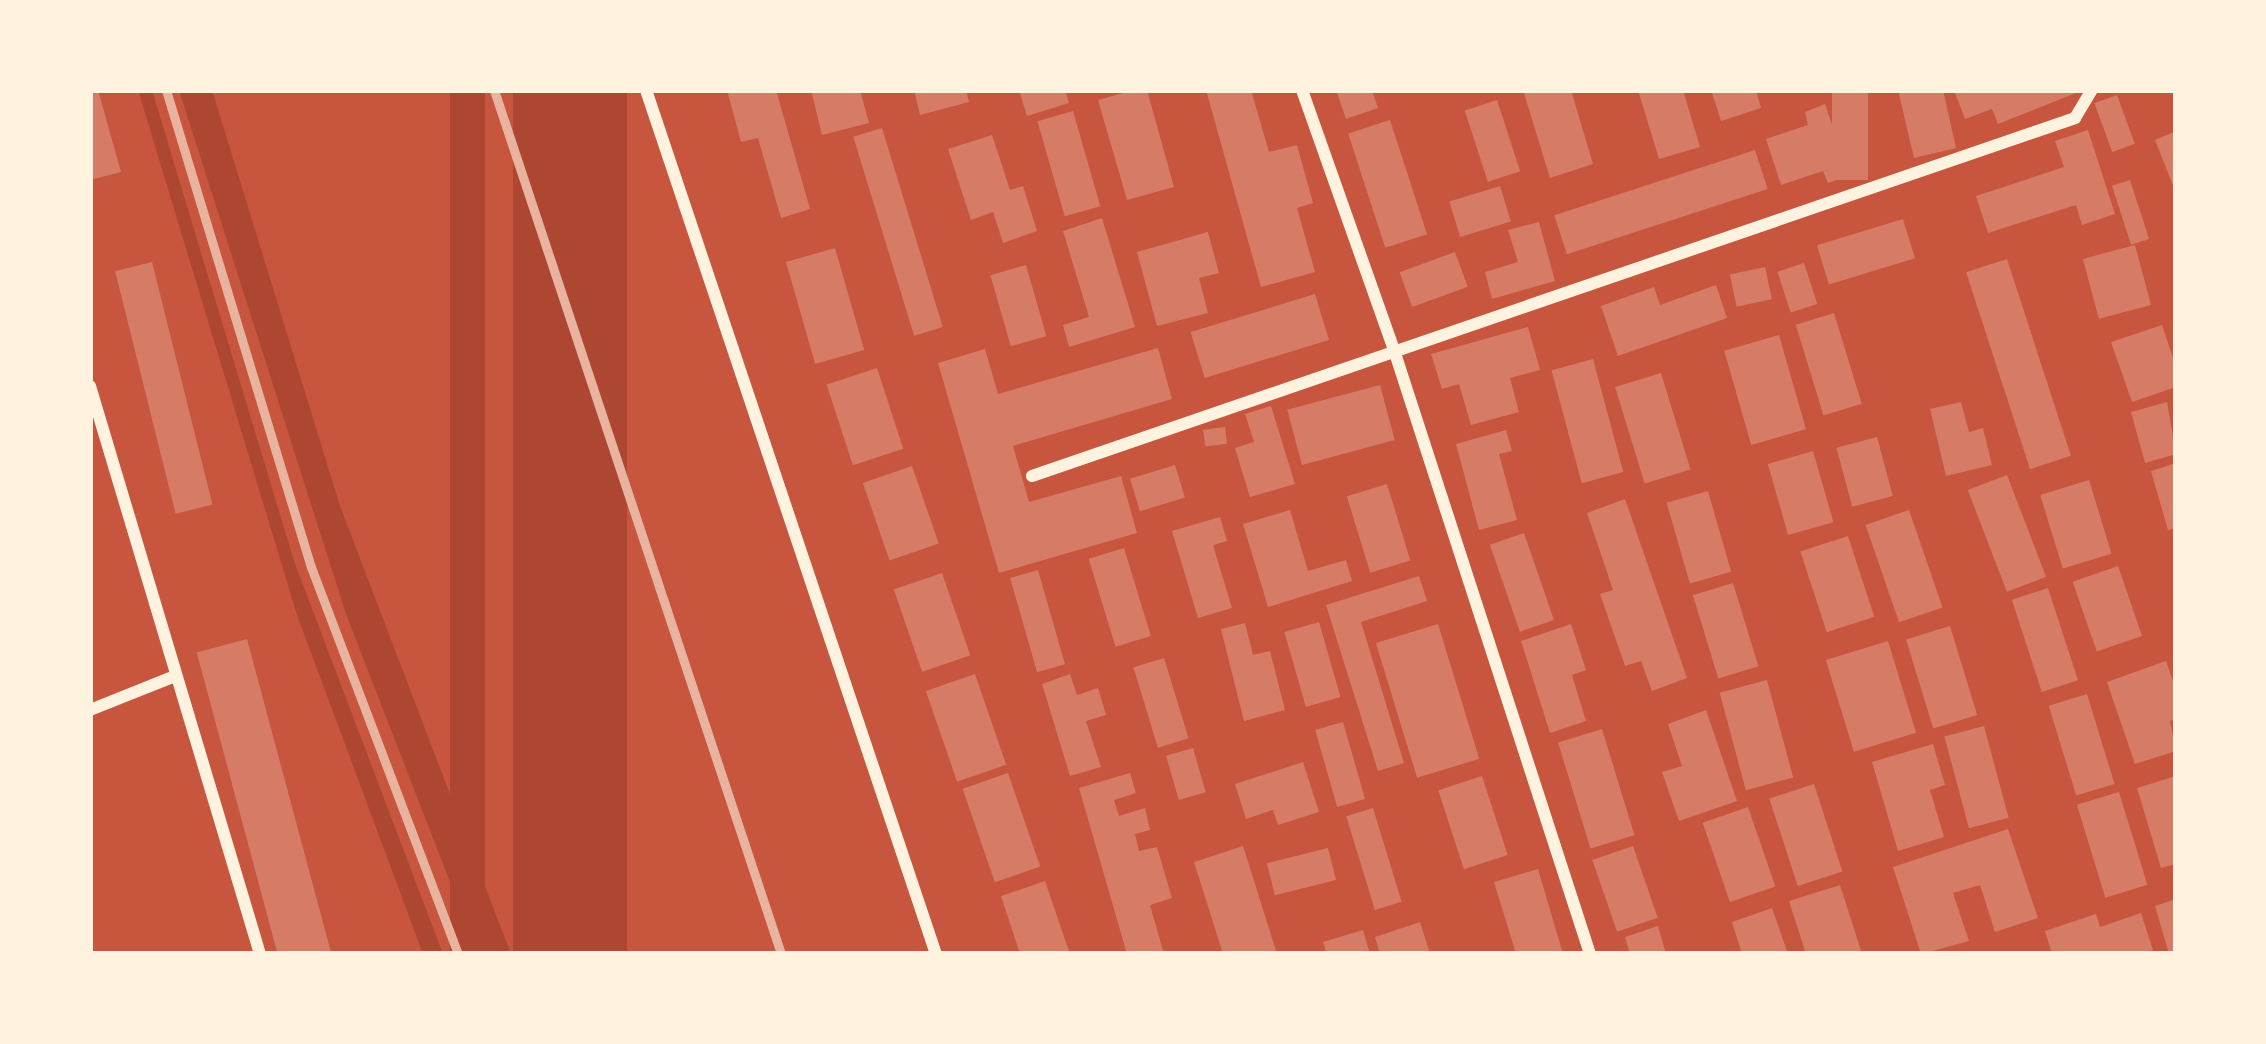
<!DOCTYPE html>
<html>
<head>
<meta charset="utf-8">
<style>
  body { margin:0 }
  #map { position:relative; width:2266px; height:1044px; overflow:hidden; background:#c8553d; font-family:"Asap Condensed",sans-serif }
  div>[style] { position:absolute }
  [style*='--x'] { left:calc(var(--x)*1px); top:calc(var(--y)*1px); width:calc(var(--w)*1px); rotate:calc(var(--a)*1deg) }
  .green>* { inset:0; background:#ae4732; transform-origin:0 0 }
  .building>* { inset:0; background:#d67c66; transform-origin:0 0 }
  .minor>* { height:12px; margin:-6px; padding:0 6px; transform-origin:6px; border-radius:6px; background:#fff3e0 }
  .rail>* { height:9px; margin:-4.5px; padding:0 4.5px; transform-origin:4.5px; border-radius:4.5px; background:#e9b49f }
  span { translate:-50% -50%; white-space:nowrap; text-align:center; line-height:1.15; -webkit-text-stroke:9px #fff3e0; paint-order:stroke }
  .frame { position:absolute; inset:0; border:93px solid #fff3e0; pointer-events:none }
</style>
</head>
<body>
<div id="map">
  <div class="green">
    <div style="clip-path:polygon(138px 90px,152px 90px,294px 561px,443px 954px,423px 954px,297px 615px)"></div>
    <div style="clip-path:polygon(179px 90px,212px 90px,340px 506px,511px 954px,478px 954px,346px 614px)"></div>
    <div style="left:450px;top:90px;width:35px;height:909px"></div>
    <div style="left:513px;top:90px;width:114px;height:910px"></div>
  </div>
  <div class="building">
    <div style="clip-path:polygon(90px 90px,98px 90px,121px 172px,90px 180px)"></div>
    <div style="clip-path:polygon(727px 90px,776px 90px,810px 209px,781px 218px,758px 138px,741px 142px)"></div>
    <div style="clip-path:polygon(811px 90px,860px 90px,869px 123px,822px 135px)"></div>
    <div style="clip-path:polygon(914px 90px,966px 90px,969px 102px,920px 115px)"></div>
    <div style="clip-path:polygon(1019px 90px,1065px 90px,1069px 103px,1027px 116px)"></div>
    <div style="clip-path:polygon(1134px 90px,1147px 90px,1174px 187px,1127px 200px,1098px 100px)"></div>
    <div style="clip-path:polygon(1206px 90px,1251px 90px,1269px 152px,1297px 145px,1313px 203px,1297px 208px,1315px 272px,1261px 287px)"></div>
    <div style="clip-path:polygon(1336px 90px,1372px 90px,1378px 108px,1346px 119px)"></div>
    <div style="clip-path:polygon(1523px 90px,1571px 90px,1593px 164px,1550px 178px)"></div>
    <div style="clip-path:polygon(1638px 90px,1683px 90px,1700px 147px,1659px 159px)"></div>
    <div style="clip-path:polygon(1711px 90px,1756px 90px,1761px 108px,1721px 121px)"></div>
    <div style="left:1832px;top:90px;width:36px;height:90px"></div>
    <div style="clip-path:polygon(1898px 90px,1943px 90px,1956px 148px,1914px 158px)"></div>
    <div style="clip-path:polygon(1954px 90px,2075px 90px,2076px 93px,1998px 124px,1992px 109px,1965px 119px)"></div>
    <div style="left:2117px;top:95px;width:52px;height:24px;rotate:70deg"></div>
    <div style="left:1497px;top:100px;width:75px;height:34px;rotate:72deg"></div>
    <div style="clip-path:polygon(1825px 104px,1849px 176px,1828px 183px,1823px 171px,1781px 185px,1766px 139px,1808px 125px,1805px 112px)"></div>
    <div style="left:1073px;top:111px;width:99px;height:37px;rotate:74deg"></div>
    <div style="left:1390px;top:120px;width:120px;height:44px;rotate:72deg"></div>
    <div style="left:882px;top:128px;width:208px;height:30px;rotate:73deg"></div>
    <div style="clip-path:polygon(2088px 130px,2115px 214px,2082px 225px,2076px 205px,1988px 233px,1976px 196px,2064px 167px,2055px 141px)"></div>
    <div style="clip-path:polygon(2176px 131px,2176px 193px,2155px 140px)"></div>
    <div style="clip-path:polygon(992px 135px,1010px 190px,1023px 186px,1037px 231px,1003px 243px,993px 212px,971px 220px,948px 149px)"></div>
    <div style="left:1755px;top:150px;width:41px;height:211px;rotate:72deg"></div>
    <div style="left:2130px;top:180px;width:62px;height:19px;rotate:72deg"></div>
    <div style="left:1500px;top:186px;width:37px;height:53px;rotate:73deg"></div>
    <div style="clip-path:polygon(1102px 218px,1135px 327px,1069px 347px,1063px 325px,1089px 317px,1063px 231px)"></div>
    <div style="left:1903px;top:219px;width:41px;height:90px;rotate:73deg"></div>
    <div style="clip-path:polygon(1539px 222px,1555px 281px,1492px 299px,1485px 272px,1518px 262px,1508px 230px)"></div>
    <div style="clip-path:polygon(1208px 232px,1219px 273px,1199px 278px,1208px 313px,1157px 326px,1137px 252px)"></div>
    <div style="left:2135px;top:245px;width:62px;height:54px;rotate:75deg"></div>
    <div style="left:835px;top:248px;width:106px;height:51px;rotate:74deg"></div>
    <div style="left:1455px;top:252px;width:37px;height:59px;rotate:70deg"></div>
    <div style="left:2007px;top:259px;width:207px;height:43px;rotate:72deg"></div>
    <div style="left:152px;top:262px;width:250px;height:38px;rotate:76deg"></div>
    <div style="left:1804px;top:263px;width:43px;height:28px;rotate:72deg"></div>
    <div style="left:1026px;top:265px;width:74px;height:37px;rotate:74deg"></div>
    <div style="left:1765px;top:267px;width:33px;height:36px;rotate:78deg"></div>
    <div style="clip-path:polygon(1716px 285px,1727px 318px,1618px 356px,1601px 306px,1654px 287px,1660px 305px)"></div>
    <div style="left:1315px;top:294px;width:48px;height:130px;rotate:73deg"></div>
    <div style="left:1834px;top:313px;width:95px;height:40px;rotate:73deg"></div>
    <div style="clip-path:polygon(2162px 325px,2176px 367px,2176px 387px,2132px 402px,2111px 342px)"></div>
    <div style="clip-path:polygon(1528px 327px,1540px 370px,1510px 378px,1519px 412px,1471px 425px,1459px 384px,1442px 389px,1431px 354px)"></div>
    <div style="left:1779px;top:335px;width:98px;height:57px;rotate:74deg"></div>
    <div style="clip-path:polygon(1158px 348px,1172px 399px,1013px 446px,1029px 502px,1121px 476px,1137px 533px,999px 573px,938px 363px,985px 349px,998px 394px)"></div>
    <div style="left:1593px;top:359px;width:117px;height:43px;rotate:75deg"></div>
    <div style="left:877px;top:368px;width:85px;height:53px;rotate:72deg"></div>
    <div style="left:1661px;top:373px;width:101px;height:48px;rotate:73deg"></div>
    <div style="left:1380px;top:385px;width:57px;height:96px;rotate:75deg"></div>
    <div style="clip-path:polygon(1961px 402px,1969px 432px,1983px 428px,1992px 465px,1946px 476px,1930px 409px)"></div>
    <div style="clip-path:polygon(2167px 402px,2176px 454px,2145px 463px,2131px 412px)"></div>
    <div style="clip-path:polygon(1271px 406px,1295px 484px,1250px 497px,1235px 448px,1254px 442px,1245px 414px)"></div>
    <div style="left:1225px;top:427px;width:17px;height:22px;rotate:83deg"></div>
    <div style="clip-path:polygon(1506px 430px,1512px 451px,1499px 454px,1517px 520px,1479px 530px,1456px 444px)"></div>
    <div style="left:1877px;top:437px;width:61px;height:42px;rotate:75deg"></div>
    <div style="left:1813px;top:451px;width:74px;height:47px;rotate:74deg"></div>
    <div style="clip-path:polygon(2176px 463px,2176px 528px,2168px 530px,2151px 471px)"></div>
    <div style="left:1175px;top:465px;width:34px;height:47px;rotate:73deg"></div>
    <div style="left:912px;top:466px;width:82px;height:52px;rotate:71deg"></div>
    <div style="left:2007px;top:475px;width:109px;height:42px;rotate:69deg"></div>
    <div style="left:2089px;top:480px;width:77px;height:51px;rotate:73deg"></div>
    <div style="left:1387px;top:484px;width:80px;height:42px;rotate:73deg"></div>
    <div style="left:1708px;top:491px;width:84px;height:43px;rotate:74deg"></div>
    <div style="clip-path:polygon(1625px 499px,1687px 678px,1652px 691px,1641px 661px,1625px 666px,1600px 594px,1613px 590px,1587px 513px)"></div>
    <div style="clip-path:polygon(1290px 510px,1308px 571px,1346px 560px,1352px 581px,1268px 607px,1243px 524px)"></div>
    <div style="left:1909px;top:510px;width:103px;height:46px;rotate:71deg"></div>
    <div style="clip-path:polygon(1220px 517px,1227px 541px,1213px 545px,1232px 608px,1198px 618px,1172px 531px)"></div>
    <div style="left:1524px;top:533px;width:92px;height:36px;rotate:71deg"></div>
    <div style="left:1848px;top:536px;width:85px;height:50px;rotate:72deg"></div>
    <div style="left:1124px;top:548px;width:92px;height:37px;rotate:73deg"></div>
    <div style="left:2118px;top:566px;width:74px;height:48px;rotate:71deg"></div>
    <div style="left:1038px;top:570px;width:98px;height:29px;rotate:74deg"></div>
    <div style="left:942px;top:573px;width:87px;height:51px;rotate:71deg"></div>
    <div style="clip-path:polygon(1419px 576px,1427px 601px,1361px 622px,1404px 763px,1378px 771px,1326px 605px)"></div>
    <div style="left:1733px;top:583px;width:87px;height:42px;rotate:73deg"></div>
    <div style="left:2048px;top:588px;width:97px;height:38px;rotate:72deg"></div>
    <div style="left:1319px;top:622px;width:78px;height:36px;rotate:74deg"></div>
    <div style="clip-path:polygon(1245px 623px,1253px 655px,1270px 651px,1285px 710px,1244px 721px,1221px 629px)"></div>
    <div style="left:1438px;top:624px;width:141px;height:65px;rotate:73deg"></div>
    <div style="clip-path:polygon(1571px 624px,1586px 670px,1572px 675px,1586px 721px,1550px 733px,1521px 641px)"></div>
    <div style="left:1950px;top:626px;width:93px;height:46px;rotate:73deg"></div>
    <div style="left:247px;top:639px;width:327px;height:52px;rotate:75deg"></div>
    <div style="left:1888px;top:641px;width:96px;height:65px;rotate:73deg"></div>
    <div style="left:1164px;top:658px;width:84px;height:32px;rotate:73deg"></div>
    <div style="clip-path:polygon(2166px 661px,2176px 690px,2176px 719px,2170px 721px,2176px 751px,2135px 764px,2107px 682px)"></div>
    <div style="left:975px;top:674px;width:96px;height:52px;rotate:71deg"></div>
    <div style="clip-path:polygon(1070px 674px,1077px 695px,1098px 688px,1106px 715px,1086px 721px,1101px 767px,1070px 776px,1042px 684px)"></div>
    <div style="left:1767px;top:680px;width:101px;height:49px;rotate:75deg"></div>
    <div style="left:2087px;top:694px;width:94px;height:40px;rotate:73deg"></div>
    <div style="clip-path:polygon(1706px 710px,1737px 801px,1679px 821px,1662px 772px,1682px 766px,1668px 724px)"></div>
    <div style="left:1343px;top:722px;width:80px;height:29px;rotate:74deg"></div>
    <div style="left:1984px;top:726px;width:95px;height:41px;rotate:75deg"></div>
    <div style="left:1602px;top:729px;width:111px;height:46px;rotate:73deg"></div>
    <div style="clip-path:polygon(1933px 744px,1945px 785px,1930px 790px,1944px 837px,1898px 851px,1872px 762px)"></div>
    <div style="left:1193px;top:748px;width:46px;height:28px;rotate:74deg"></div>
    <div style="clip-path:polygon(1303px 762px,1319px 812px,1278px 825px,1273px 810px,1246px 819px,1235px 784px)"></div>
    <div style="left:1008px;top:773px;width:99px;height:48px;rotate:71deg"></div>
    <div style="clip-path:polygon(1130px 773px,1136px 793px,1114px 800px,1119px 816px,1145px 808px,1150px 830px,1135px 834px,1139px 851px,1157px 847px,1172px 898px,1150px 905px,1164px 954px,1127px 954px,1079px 788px)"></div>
    <div style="left:1482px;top:776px;width:83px;height:46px;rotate:72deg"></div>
    <div style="clip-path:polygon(2176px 776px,2176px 864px,2161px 868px,2137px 788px)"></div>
    <div style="left:1814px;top:784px;width:92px;height:47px;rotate:72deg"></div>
    <div style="left:2119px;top:792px;width:97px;height:44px;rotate:73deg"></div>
    <div style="left:1748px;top:807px;width:84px;height:48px;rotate:71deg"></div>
    <div style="left:1373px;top:808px;width:98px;height:28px;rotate:73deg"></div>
    <div style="clip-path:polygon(2008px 829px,2038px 918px,1995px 932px,1980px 885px,1953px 893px,1969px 941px,1921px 954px,1893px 867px)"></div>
    <div style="clip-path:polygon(1243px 846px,1277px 954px,1223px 954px,1194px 862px)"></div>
    <div style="left:1633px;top:846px;width:76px;height:43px;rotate:71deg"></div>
    <div style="left:1328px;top:848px;width:33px;height:63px;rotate:76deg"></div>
    <div style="clip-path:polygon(1538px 869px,1563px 954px,1516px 954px,1494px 882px)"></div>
    <div style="clip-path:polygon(1045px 881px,1070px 954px,1020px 954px,1001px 896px)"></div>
    <div style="clip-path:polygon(1840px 885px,1862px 954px,1806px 954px,1789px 901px)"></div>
    <div style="clip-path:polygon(2176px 899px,2176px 954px,2169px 954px,2155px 906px)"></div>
    <div style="clip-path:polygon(1772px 908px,1788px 954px,1742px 954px,1732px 922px)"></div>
    <div style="clip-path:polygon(2141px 913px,2153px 950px,2139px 954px,2052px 954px,2045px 931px,2096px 914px,2100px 927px)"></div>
    <div style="clip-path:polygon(1420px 922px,1430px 954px,1380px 954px,1375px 937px)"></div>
    <div style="clip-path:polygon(1658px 926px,1666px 954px,1630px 954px,1625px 937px)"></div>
    <div style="clip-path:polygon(1363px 930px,1370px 954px,1327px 954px,1323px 942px)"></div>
  </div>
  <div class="minor">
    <div style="--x:646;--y:90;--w:911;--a:71.45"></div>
    <div style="--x:1302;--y:90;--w:276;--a:70.5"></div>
    <div style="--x:1394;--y:350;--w:635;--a:72.02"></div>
    <div style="--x:90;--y:386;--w:593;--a:73.34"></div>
    <div style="--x:1032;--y:476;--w:1103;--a:-18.94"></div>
    <div style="--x:2075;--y:118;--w:33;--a:-59"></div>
    <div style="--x:90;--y:710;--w:92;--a:-21.8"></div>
  </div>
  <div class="rail">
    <div style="--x:166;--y:90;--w:499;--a:73.1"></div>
    <div style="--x:311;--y:567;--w:414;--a:69.2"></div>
    <div style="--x:494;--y:90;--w:910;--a:71.62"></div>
  </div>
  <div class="frame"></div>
</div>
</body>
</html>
